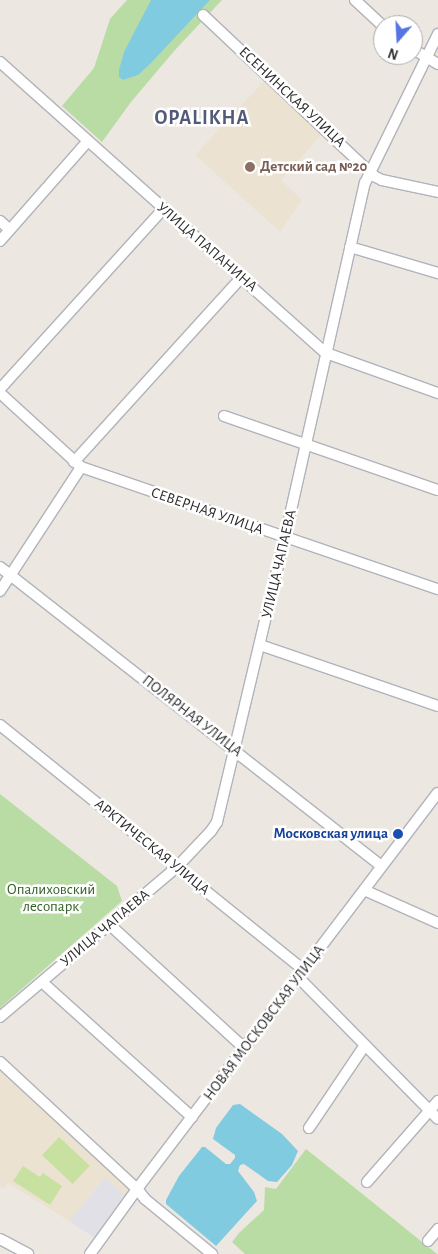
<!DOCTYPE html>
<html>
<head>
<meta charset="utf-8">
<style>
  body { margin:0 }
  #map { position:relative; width:438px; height:1254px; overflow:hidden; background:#ece7e1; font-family:"Alegreya Sans",sans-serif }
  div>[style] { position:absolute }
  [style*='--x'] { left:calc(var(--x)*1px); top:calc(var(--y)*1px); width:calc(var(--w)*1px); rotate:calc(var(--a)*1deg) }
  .industrial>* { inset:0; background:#e1e0e6 }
  .education>* { inset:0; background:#ebe2d2 }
  .green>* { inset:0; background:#b9dca4 }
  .pitch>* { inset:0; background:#c8e1a1; transform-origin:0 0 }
  .water>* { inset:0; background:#81cbe1 }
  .roads { filter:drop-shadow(1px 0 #b1b3bb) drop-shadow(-1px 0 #b1b3bb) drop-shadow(0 1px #b1b3bb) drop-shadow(0 -1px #b1b3bb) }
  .minor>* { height:10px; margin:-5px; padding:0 5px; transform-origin:5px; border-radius:5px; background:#fff }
  .dots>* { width:14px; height:14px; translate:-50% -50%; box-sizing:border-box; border:2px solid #fff; border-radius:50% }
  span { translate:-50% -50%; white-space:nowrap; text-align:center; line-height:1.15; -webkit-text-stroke:5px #fff; paint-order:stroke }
  .street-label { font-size:15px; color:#2c2c2c }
  .education-label { font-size:15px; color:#785e54; font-weight:700 }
  .left { translate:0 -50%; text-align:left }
  .transit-label { font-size:15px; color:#164399; font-weight:700 }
  .right { translate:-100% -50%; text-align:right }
  .park-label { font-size:15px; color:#336224 }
  .district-label { font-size:20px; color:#525a78; font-weight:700; letter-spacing:1px }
  .north { position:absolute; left:373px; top:15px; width:50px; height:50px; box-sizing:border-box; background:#fff; border:1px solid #ababab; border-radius:50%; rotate:199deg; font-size:14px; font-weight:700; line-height:20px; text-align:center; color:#2c2c2c }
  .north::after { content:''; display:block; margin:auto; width:18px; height:22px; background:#5575e5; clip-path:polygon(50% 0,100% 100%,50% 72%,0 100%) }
</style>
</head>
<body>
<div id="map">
  <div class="industrial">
    <div style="clip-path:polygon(105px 1177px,125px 1195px,94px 1237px,69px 1221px)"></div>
  </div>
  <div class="education">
    <div style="clip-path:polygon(265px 80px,322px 134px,281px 180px,302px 200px,280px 232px,195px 155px)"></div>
    <div style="clip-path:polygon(0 1066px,46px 1109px,46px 1112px,54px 1116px,132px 1187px,125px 1195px,105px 1177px,69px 1221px,8px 1183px,3px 1189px,0 1186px)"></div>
  </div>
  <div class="green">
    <div style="clip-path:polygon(127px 0,222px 0,175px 50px,131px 102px,102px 142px,62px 106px,94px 68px,110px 19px)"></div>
    <div style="clip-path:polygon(0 794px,117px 886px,122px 901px,0 1008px)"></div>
    <div style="clip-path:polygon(306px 1149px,355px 1188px,437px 1254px,245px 1254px,232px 1242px,239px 1233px,264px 1210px,265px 1187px,276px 1189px)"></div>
  </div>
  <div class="pitch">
    <div style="left:59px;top:1137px;width:42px;height:25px;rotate:43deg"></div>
    <div style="clip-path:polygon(23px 1166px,40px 1177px,43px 1173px,62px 1186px,50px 1205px,13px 1181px)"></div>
  </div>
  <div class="water">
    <div style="clip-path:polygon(151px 0,210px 0,150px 64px,138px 75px,123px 80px,119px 77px,119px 70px,124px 52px)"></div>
    <div style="clip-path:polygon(240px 1104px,282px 1134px,298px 1151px,292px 1165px,277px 1182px,268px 1181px,244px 1164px,240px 1165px,238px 1171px,254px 1192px,257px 1201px,216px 1246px,166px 1204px,166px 1200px,179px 1176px,202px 1147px,205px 1147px,226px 1164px,230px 1164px,235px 1158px,235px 1155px,213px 1139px,216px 1128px,233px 1105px)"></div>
  </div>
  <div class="roads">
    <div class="minor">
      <div style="--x:355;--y:0;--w:38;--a:43"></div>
      <div style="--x:203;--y:15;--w:235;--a:43.3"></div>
      <div style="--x:374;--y:176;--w:9;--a:27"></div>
      <div style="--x:382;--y:180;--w:57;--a:12.1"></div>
      <div style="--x:413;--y:49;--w:29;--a:31"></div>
      <div style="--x:0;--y:62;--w:437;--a:41.8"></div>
      <div style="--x:326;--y:353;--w:119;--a:19.7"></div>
      <div style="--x:0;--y:221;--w:13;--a:42"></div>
      <div style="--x:0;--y:241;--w:133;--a:-48.7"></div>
      <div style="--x:350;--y:247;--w:92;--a:16.5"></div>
      <div style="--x:0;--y:389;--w:243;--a:-47.8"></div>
      <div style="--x:0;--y:393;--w:110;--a:42.4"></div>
      <div style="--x:81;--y:467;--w:377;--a:18.9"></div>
      <div style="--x:224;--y:416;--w:226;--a:19.1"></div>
      <div style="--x:74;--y:462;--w:250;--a:-47.8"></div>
      <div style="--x:0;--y:567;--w:485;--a:38.1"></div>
      <div style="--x:0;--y:591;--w:148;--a:-56.8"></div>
      <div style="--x:260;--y:645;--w:188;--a:18.9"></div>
      <div style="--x:0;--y:725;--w:390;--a:38.9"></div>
      <div style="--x:364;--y:890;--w:81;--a:24"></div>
      <div style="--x:110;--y:925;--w:182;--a:42.5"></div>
      <div style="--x:298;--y:977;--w:199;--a:45.4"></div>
      <div style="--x:42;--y:982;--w:202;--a:42"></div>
      <div style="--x:0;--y:1017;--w:232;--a:-40.3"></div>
      <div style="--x:177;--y:867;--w:50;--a:-46.6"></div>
      <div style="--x:211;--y:831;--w:11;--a:-56"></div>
      <div style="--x:217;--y:822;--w:293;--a:-76.6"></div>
      <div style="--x:285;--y:537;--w:363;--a:-77.3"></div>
      <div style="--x:365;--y:183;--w:166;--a:-63.9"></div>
      <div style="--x:0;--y:1062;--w:187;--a:42.8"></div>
      <div style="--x:137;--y:1189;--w:13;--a:51"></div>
      <div style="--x:145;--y:1199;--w:87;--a:39.4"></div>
      <div style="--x:309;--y:1128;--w:100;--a:-56"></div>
      <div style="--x:367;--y:1182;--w:108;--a:-48.8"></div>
      <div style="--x:0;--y:1239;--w:32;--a:28"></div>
      <div style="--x:428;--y:1241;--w:16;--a:-50"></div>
      <div style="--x:90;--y:1254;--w:85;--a:-54.1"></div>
      <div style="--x:140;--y:1185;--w:492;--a:-52.8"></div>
    </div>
  </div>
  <div class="dots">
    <div style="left:250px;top:167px;background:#8d6e63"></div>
    <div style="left:398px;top:834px;background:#1a4fb4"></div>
  </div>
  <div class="street-label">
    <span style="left:292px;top:97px;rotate:43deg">ЕСЕНИНСКАЯ УЛИЦА</span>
    <span style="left:207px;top:247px;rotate:41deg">УЛИЦА ПАПАНИНА</span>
    <span style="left:207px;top:511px;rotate:19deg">СЕВЕРНАЯ УЛИЦА</span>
    <span style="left:279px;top:564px;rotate:-77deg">УЛИЦА ЧАПАЕВА</span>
    <span style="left:192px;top:716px;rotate:38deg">ПОЛЯРНАЯ УЛИЦА</span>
    <span style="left:152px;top:847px;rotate:39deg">АРКТИЧЕСКАЯ УЛИЦА</span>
    <span style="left:105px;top:928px;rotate:-40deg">УЛИЦА ЧАПАЕВА</span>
    <span style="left:264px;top:1023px;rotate:-53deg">НОВАЯ МОСКОВСКАЯ УЛИЦА</span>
  </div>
  <div class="education-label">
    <span class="left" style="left:260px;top:167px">Детский сад №20</span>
  </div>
  <div class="transit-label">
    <span class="right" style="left:388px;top:834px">Московская улица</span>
  </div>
  <div class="park-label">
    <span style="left:51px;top:898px">Опалиховский<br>лесопарк</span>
  </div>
  <div class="district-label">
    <span style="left:202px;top:118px">OPALIKHA</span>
  </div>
  <div class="north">N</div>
</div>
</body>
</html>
